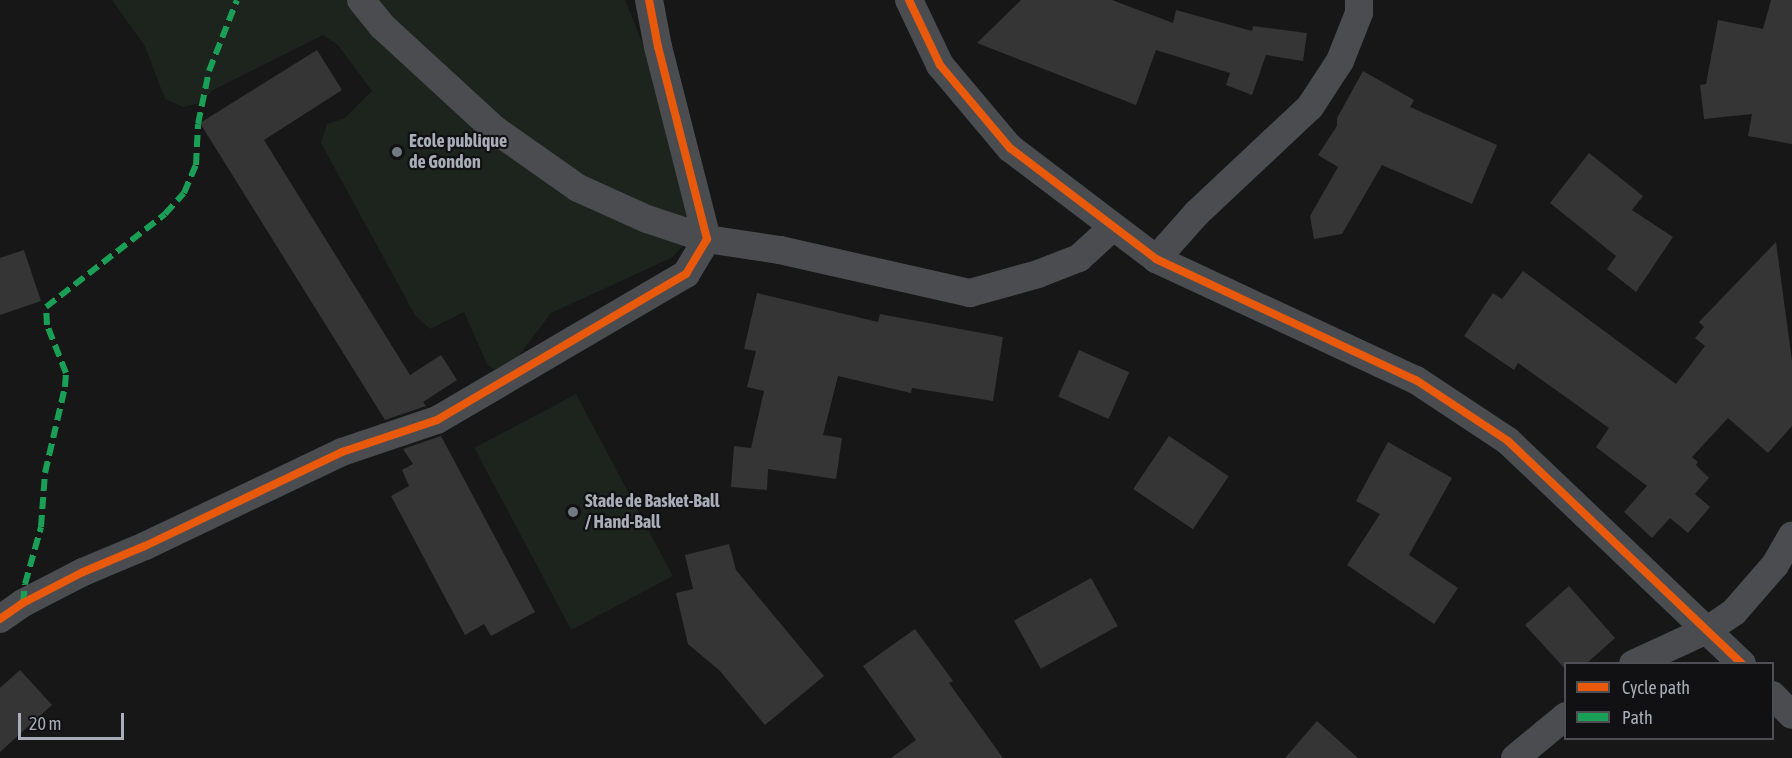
<!DOCTYPE html>
<html>
<head>
<meta charset="utf-8">
<style>
  body { margin:0 }
  #map { position:relative; width:1792px; height:758px; overflow:hidden; background:#171717; font-family:"Asap Condensed",sans-serif }
  div>[style] { position:absolute }
  [style*='--x'] { left:calc(var(--x)*1px); top:calc(var(--y)*1px); width:calc(var(--w)*1px); rotate:calc(var(--a)*1deg) }
  .green>* { inset:0; background:#1d241e; transform-origin:0 0 }
  .building>* { inset:0; background:#353536; transform-origin:0 0 }
  .street>* { height:28px; margin:-14px; padding:0 14px; transform-origin:14px; border-radius:14px; background:#4b4c50 }
  .quiet>* { height:6px; margin-top:-3px; transform-origin:0; background:repeating-linear-gradient(90deg,#1a9f57 0 12px,transparent 0 18px) }
  .cycleway>* { height:8px; margin:-4px; padding:0 4px; transform-origin:4px; border-radius:4px; background:#e8590c }
  .dots>* { width:16px; height:16px; translate:-50% -50%; box-sizing:border-box; border:3px solid #111113; border-radius:50% }
  span { translate:-50% -50%; white-space:nowrap; text-align:center; line-height:1.15; -webkit-text-stroke:4.5px #111113; paint-order:stroke }
  .poi-label { font-size:18px; color:#a8adb8; font-weight:700 }
  .left { translate:0 -50%; text-align:left }
  .legend { position:absolute; left:1564px; top:662px; width:210px; height:78px; box-sizing:border-box; background:#111113; border:2px solid #4d4f55; margin:0; padding:8px 10px; list-style:none; font-size:18px; color:#a8adb8 }
  .legend li { display:flex; align-items:center; gap:12px; height:30px }
  .legend b { width:30px; border:2px solid #4d4f55 }
  .scale { position:absolute; left:18px; top:713px; width:106px; height:27px; box-sizing:border-box; border:3px solid #a8adb8; border-top:0; padding-left:8px; font-size:18px; line-height:21px; white-space:nowrap; color:#a8adb8; -webkit-text-stroke:4px #111113; paint-order:stroke }
</style>
</head>
<body>
<div id="map">
  <div class="green">
    <div style="clip-path:polygon(112px 0,625px 0,712px 217px,671px 258px,551px 313px,505px 374px,488px 366px,464px 312px,430px 329px,415px 315px,321px 143px,327px 124px,345px 118px,372px 91px,338px 45px,323px 35px,213px 90px,200px 103px,183px 107px,165px 99px,145px 46px)"></div>
    <div style="left:576px;top:394px;width:206px;height:115px;rotate:62deg"></div>
  </div>
  <div class="building">
    <div style="clip-path:polygon(1021px 0,1112px 0,1173px 23px,1176px 10px,1252px 31px,1253px 26px,1307px 33px,1303px 61px,1266px 55px,1252px 95px,1226px 85px,1230px 73px,1156px 50px,1136px 105px,977px 43px)"></div>
    <div style="clip-path:polygon(1771px 0,1792px 0,1792px 144px,1748px 136px,1752px 114px,1704px 119px,1700px 85px,1706px 84px,1718px 20px,1763px 29px)"></div>
    <div style="clip-path:polygon(317px 50px,342px 90px,264px 140px,410px 375px,441px 355px,457px 380px,423px 402px,426px 406px,385px 420px,200px 123px)"></div>
    <div style="clip-path:polygon(1363px 71px,1414px 100px,1410px 107px,1497px 145px,1472px 204px,1382px 165px,1342px 234px,1314px 239px,1310px 216px,1338px 167px,1318px 155px,1337px 126px,1337px 118px)"></div>
    <div style="clip-path:polygon(1589px 153px,1643px 196px,1632px 210px,1673px 237px,1636px 292px,1607px 269px,1616px 256px,1550px 203px)"></div>
    <div style="clip-path:polygon(1776px 242px,1792px 361px,1792px 426px,1768px 453px,1728px 418px,1692px 457px,1698px 462px,1696px 465px,1709px 478px,1695px 494px,1710px 507px,1688px 533px,1670px 518px,1652px 538px,1624px 512px,1647px 486px,1596px 447px,1609px 428px,1518px 363px,1514px 370px,1464px 336px,1493px 293px,1502px 299px,1523px 271px,1676px 384px,1705px 346px,1695px 338px,1704px 327px,1699px 322px)"></div>
    <div style="clip-path:polygon(24px 250px,41px 301px,0 315px,0 258px)"></div>
    <div style="clip-path:polygon(757px 293px,878px 322px,880px 314px,1003px 337px,993px 401px,912px 388px,911px 393px,838px 376px,823px 435px,842px 438px,836px 479px,768px 469px,767px 490px,731px 487px,734px 446px,751px 448px,764px 391px,747px 387px,756px 351px,744px 349px)"></div>
    <div style="left:1079px;top:350px;width:55px;height:51px;rotate:24deg"></div>
    <div style="clip-path:polygon(441px 436px,535px 612px,491px 636px,484px 624px,465px 635px,391px 496px,409px 486px,402px 470px,413px 464px,403px 449px)"></div>
    <div style="left:1169px;top:436px;width:72px;height:64px;rotate:34deg"></div>
    <div style="clip-path:polygon(1388px 442px,1452px 478px,1409px 555px,1458px 588px,1434px 624px,1347px 565px,1380px 514px,1356px 501px)"></div>
    <div style="clip-path:polygon(729px 544px,736px 570px,824px 676px,765px 725px,720px 671px,688px 644px,676px 593px,693px 589px,685px 555px)"></div>
    <div style="left:1091px;top:578px;width:55px;height:88px;rotate:61deg"></div>
    <div style="clip-path:polygon(1569px 586px,1615px 638px,1587px 663px,1566px 663px,1566px 670px,1525px 625px)"></div>
    <div style="clip-path:polygon(915px 629px,953px 681px,949px 683px,1003px 758px,891px 758px,916px 740px,863px 666px)"></div>
    <div style="clip-path:polygon(20px 670px,52px 705px,0 752px,0 688px)"></div>
    <div style="clip-path:polygon(1317px 721px,1358px 758px,1285px 758px)"></div>
  </div>
  <div class="street">
    <div style="--x:361;--y:0;--w:33;--a:51"></div>
    <div style="--x:382;--y:26;--w:152;--a:42.6"></div>
    <div style="--x:494;--y:129;--w:103;--a:35.1"></div>
    <div style="--x:578;--y:188;--w:76;--a:24.2"></div>
    <div style="--x:647;--y:219;--w:63;--a:18.4"></div>
    <div style="--x:707;--y:239;--w:74;--a:8.6"></div>
    <div style="--x:780;--y:250;--w:195;--a:12.8"></div>
    <div style="--x:970;--y:293;--w:71;--a:-15.6"></div>
    <div style="--x:1038;--y:274;--w:44;--a:-21.3"></div>
    <div style="--x:1079;--y:258;--w:46;--a:-42.4"></div>
    <div style="--x:909;--y:0;--w:72;--a:64.5"></div>
    <div style="--x:940;--y:65;--w:109;--a:49.9"></div>
    <div style="--x:1010;--y:148;--w:183;--a:37.2"></div>
    <div style="--x:1156;--y:259;--w:287;--a:25"></div>
    <div style="--x:1416;--y:380;--w:110;--a:33.5"></div>
    <div style="--x:1508;--y:441;--w:323;--a:43.6"></div>
    <div style="--x:1156;--y:259;--w:62;--a:-48.3"></div>
    <div style="--x:1197;--y:213;--w:155;--a:-43.2"></div>
    <div style="--x:1310;--y:107;--w:55;--a:-56.9"></div>
    <div style="--x:1340;--y:61;--w:52;--a:-68.4"></div>
    <div style="--x:1359;--y:13;--w:13;--a:-90"></div>
    <div style="--x:0;--y:619;--w:28;--a:-35"></div>
    <div style="--x:23;--y:603;--w:68;--a:-27.3"></div>
    <div style="--x:83;--y:572;--w:67;--a:-22.8"></div>
    <div style="--x:145;--y:546;--w:218;--a:-25.5"></div>
    <div style="--x:342;--y:452;--w:100;--a:-18.6"></div>
    <div style="--x:437;--y:420;--w:289;--a:-30.4"></div>
    <div style="--x:686;--y:274;--w:41;--a:-59"></div>
    <div style="--x:707;--y:239;--w:198;--a:-104.3"></div>
    <div style="--x:658;--y:47;--w:48;--a:-100.8"></div>
    <div style="--x:1633;--y:664;--w:84;--a:-24.7"></div>
    <div style="--x:1709;--y:629;--w:30;--a:-34"></div>
    <div style="--x:1734;--y:612;--w:62;--a:-48.9"></div>
    <div style="--x:1775;--y:565;--w:34;--a:-60"></div>
    <div style="--x:1772;--y:695;--w:28;--a:45"></div>
    <div style="--x:1515;--y:758;--w:66;--a:-39.5"></div>
  </div>
  <div class="quiet">
    <div style="--x:23;--y:603;--w:19;--a:-84"></div>
    <div style="--x:25;--y:584;--w:59;--a:-74.3"></div>
    <div style="--x:41;--y:527;--w:54;--a:-85.8"></div>
    <div style="--x:45;--y:473;--w:88;--a:-76.9"></div>
    <div style="--x:65;--y:387;--w:14;--a:-86"></div>
    <div style="--x:66;--y:373;--w:52;--a:-111.6"></div>
    <div style="--x:47;--y:325;--w:18;--a:-93"></div>
    <div style="--x:46;--y:307;--w:151;--a:-38"></div>
    <div style="--x:165;--y:214;--w:28;--a:-48"></div>
    <div style="--x:184;--y:193;--w:30;--a:-67"></div>
    <div style="--x:196;--y:165;--w:41;--a:-87.2"></div>
    <div style="--x:198;--y:124;--w:54;--a:-78.3"></div>
    <div style="--x:209;--y:71;--w:76;--a:-68.5"></div>
  </div>
  <div class="cycleway">
    <div style="--x:909;--y:0;--w:72;--a:64.5"></div>
    <div style="--x:940;--y:65;--w:109;--a:49.9"></div>
    <div style="--x:1010;--y:148;--w:183;--a:37.2"></div>
    <div style="--x:1156;--y:259;--w:287;--a:25"></div>
    <div style="--x:1416;--y:380;--w:110;--a:33.5"></div>
    <div style="--x:1508;--y:441;--w:323;--a:43.6"></div>
    <div style="--x:0;--y:619;--w:28;--a:-35"></div>
    <div style="--x:23;--y:603;--w:68;--a:-27.3"></div>
    <div style="--x:83;--y:572;--w:67;--a:-22.8"></div>
    <div style="--x:145;--y:546;--w:218;--a:-25.5"></div>
    <div style="--x:342;--y:452;--w:100;--a:-18.6"></div>
    <div style="--x:437;--y:420;--w:289;--a:-30.4"></div>
    <div style="--x:686;--y:274;--w:41;--a:-59"></div>
    <div style="--x:707;--y:239;--w:198;--a:-104.3"></div>
    <div style="--x:658;--y:47;--w:48;--a:-100.8"></div>
  </div>
  <div class="dots">
    <div style="left:397px;top:152px;background:#757880"></div>
    <div style="left:573px;top:512px;background:#757880"></div>
  </div>
  <div class="poi-label">
    <span class="left" style="left:409px;top:152px">Ecole publique<br>de Gondon</span>
    <span class="left" style="left:585px;top:512px">Stade de Basket-Ball<br>/ Hand-Ball</span>
  </div>
  <ul class="legend">
  <li><b style="height:8px;background:#e8590c"></b>Cycle path</li>
  <li><b style="height:8px;background:#1a9f57"></b>Path</li>
  </ul>
  <div class="scale">20 m</div>
</div>
</body>
</html>
